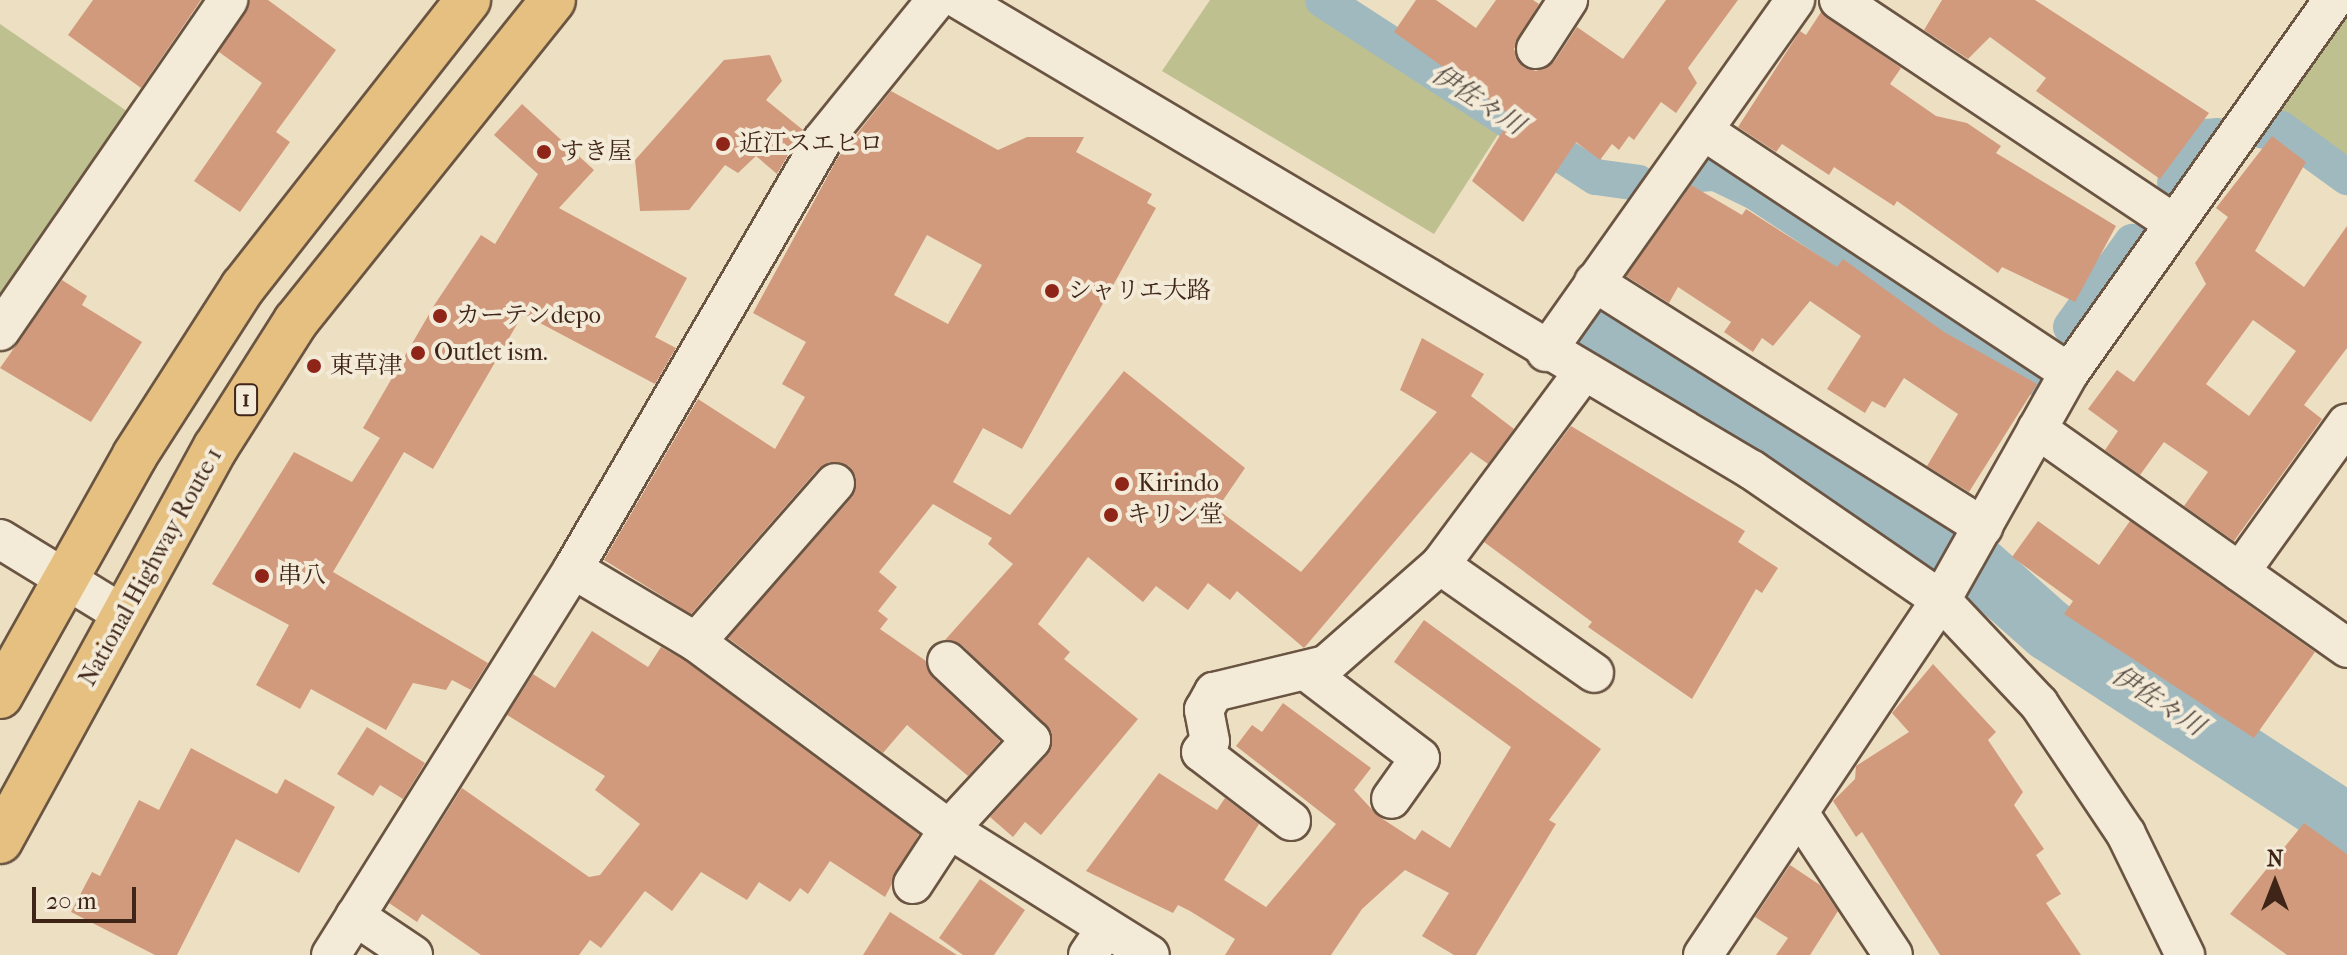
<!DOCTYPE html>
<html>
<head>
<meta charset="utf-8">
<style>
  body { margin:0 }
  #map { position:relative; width:2347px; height:955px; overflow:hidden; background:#eddfc2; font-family:"IM FELL French Canon","Noto Serif JP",serif }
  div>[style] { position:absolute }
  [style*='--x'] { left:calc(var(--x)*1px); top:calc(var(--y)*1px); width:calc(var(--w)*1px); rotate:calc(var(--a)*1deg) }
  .green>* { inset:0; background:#bec08f }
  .canal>* { height:36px; margin:-18px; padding:0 18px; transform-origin:18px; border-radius:18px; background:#a0b9bf }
  .river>* { height:62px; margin:-31px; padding:0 31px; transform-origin:31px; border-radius:31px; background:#a0b9bf }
  .building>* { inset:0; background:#d29a7d }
  .roads { filter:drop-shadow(2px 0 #6a5442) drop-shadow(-2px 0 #6a5442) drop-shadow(0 2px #6a5442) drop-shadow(0 -2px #6a5442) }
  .minor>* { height:38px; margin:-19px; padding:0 19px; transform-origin:19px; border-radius:19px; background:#f3ead7 }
  .highway>* { height:44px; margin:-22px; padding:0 22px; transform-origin:22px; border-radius:22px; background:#e6c081 }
  .dots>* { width:22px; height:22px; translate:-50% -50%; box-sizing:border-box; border:4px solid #f3ead7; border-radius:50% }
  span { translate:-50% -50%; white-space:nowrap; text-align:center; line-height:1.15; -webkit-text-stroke:8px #f3ead7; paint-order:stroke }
  .shield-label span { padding:2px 6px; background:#f3ead7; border:2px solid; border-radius:6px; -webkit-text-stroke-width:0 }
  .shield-label { font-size:22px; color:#3f2518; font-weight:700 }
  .poi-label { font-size:24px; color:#3f2518 }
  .left { translate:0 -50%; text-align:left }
  .street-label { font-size:24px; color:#3f2518 }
  .water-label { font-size:26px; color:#574a42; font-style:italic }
  .north { position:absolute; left:2235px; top:843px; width:80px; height:80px; -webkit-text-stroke:6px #f3ead7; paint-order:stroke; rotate:0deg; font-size:22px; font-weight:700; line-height:32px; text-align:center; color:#3f2518 }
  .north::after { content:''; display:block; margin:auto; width:28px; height:36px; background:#3f2518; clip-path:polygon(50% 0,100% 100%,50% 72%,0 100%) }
  .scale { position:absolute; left:32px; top:887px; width:104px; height:36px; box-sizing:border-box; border:4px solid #3f2518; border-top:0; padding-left:10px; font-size:24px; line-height:28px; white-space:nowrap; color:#3f2518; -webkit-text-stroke:6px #f3ead7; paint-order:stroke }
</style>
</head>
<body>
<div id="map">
  <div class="green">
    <div style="clip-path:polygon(1210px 0,1314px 0,1498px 119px,1504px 125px,1434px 234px,1162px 71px)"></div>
    <div style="clip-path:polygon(2347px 8px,2347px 165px,2274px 110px)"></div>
    <div style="clip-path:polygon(0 24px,134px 116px,0 307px)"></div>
  </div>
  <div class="canal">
    <div style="--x:1323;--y:0;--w:325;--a:33"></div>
    <div style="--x:1596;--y:177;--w:43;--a:7.9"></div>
    <div style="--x:2264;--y:131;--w:17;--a:-7"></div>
    <div style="--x:2281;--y:129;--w:82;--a:36"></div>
    <div style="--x:1686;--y:175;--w:30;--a:-4"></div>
    <div style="--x:1716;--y:173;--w:46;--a:26"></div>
    <div style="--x:1757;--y:193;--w:333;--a:33.6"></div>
    <div style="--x:2175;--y:183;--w:57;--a:-54.3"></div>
    <div style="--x:2208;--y:137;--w:10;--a:-6"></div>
    <div style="--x:2071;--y:327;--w:105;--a:-54.3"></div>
  </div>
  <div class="river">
    <div style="--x:1583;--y:320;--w:428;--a:31.8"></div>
    <div style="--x:1978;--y:567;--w:95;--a:41.6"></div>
    <div style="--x:2049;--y:630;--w:356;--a:33.1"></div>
  </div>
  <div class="building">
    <div style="clip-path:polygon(93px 0,201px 0,141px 88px,68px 35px)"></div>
    <div style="clip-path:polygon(250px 0,268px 0,336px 50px,276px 132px,290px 142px,240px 212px,194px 181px,262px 83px,219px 52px)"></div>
    <div style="clip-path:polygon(1416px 0,1436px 0,1476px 28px,1496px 0,1533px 0,1539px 4px,1514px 49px,1523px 67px,1536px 71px,1554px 62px,1577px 27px,1623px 59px,1666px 0,1738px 0,1688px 68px,1697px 83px,1676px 113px,1661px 102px,1634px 140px,1629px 136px,1619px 150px,1612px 144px,1600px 160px,1576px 142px,1523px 222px,1472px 181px,1512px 116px,1394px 32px)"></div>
    <div style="clip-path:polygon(1942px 0,2035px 0,2209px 113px,2160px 179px,2036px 91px,2046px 78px,1990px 37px,1968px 59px,1924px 30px)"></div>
    <div style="clip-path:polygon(1821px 12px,1901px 68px,1890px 84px,1936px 116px,1967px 123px,2001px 146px,1996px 153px,2116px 226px,2075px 302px,2002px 267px,1998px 273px,1897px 201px,1894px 206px,1834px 167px,1829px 175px,1782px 144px,1776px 152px,1738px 127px,1800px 31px,1806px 35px)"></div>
    <div style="clip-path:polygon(770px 55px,782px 81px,766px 100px,803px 130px,777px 174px,756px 156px,738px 173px,725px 165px,689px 210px,640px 211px,635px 160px,724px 60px)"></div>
    <div style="clip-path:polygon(evenodd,891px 91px,998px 150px,1027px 137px,1084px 137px,1076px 152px,1152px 194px,1147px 203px,1156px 208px,1022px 449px,983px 428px,953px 482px,1010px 515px,1124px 371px,1245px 468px,1217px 509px,1301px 572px,1437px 412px,1400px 390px,1422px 338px,1484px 374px,1471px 396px,1514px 429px,1488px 464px,1471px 452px,1304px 648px,1237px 591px,1230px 600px,1208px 583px,1188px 610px,1156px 586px,1143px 602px,1088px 557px,1038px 624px,1070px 652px,1064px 659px,1138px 719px,1041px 835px,1025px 822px,1013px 837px,990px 817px,1047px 755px,1052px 733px,962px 645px,945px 640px,1013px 564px,988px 544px,992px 538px,933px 504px,879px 572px,897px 587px,878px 611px,888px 619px,880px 629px,926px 661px,932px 677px,1000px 741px,968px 776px,907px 725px,883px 753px,728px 638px,852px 497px,856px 477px,849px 466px,829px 462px,818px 469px,691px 614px,604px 560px,698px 399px,775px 449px,805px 397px,782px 384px,806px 342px,753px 313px,837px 159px,891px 91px,927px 235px,982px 265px,948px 324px,894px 295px,927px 235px)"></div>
    <div style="clip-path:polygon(522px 104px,594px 170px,559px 208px,687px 278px,655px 337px,676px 348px,655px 384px,523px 314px,433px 469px,404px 452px,333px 572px,488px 663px,471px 690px,452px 680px,446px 690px,413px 683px,386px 730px,311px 689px,300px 709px,256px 685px,289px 625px,212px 584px,294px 452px,352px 482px,380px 438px,363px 428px,435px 304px,481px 235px,495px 244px,538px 174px,494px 135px)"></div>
    <div style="clip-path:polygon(evenodd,2272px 136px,2306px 162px,2255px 251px,2304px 287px,2347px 226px,2347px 348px,2304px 405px,2322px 419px,2234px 541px,2184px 506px,2208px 472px,2164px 442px,2140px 475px,2105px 450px,2118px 431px,2088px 409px,2117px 370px,2134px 382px,2206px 284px,2195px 263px,2228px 217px,2216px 208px,2272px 136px,2253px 320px,2296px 351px,2249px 416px,2206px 384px,2253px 320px)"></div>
    <div style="clip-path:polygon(1691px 185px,1742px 215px,1746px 209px,1837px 267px,1843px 259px,1944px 332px,2037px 384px,1969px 492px,1927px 466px,1958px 414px,1904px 378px,1885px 408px,1872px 401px,1865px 413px,1827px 389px,1861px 336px,1810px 301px,1773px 346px,1762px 338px,1753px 352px,1724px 332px,1731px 322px,1678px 287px,1669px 303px,1626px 276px)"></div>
    <div style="clip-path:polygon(62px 280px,87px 296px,82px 305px,142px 342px,91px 422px,0 368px)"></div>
    <div style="clip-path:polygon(1571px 426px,1745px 531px,1738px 542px,1778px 568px,1762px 593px,1756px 589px,1692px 699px,1588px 627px,1592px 622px,1484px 542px)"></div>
    <div style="clip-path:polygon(2038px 521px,2099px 565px,2130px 521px,2315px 652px,2254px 738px,2064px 614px,2073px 601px,2012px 557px)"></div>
    <div style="clip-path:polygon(1424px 620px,1601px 749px,1549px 820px,1556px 824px,1476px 955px,1454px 955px,1422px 936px,1449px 893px,1405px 870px,1362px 909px,1331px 955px,1225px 955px,1235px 939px,1190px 911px,1178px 905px,1173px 913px,1086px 871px,1159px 773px,1217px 810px,1225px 798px,1259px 824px,1224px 880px,1266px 907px,1336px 824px,1236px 746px,1252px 725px,1262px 732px,1283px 703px,1371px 768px,1354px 790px,1378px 816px,1415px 840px,1422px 830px,1450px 848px,1511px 747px,1394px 662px)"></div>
    <div style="clip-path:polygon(592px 631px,648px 667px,661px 647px,684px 660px,919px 834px,885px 897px,830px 861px,808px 894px,800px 888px,790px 902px,759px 882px,747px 900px,701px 872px,672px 911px,645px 891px,601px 948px,590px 940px,579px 955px,481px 955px,422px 914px,417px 922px,389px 903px,462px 788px,589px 877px,600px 875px,640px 824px,595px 790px,605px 776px,507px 715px,533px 674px,555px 688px)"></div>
    <div style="clip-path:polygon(1933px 664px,1996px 732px,1988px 740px,2023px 792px,2014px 805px,2044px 849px,2036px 855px,2061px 894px,2046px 903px,2081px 955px,1940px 955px,1862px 832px,1856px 837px,1833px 801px,1855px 779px,1856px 766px,1909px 732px,1892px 713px)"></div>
    <div style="clip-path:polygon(367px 727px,425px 763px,403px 799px,380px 785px,373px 796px,337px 774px)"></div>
    <div style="clip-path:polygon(191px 748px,277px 794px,285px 779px,335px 807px,299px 873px,236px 839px,177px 955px,155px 955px,71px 912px,92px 872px,100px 876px,139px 800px,159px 810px)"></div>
    <div style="clip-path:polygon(2304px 823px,2347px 854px,2347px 955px,2287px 955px,2230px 914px)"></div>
    <div style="clip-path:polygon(1790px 865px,1820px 885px,1838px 911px,1810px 955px,1776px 955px,1788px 938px,1755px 917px)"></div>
    <div style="clip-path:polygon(980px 879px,1025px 910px,994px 955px,963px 955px,939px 938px)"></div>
    <div style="clip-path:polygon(890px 912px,957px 955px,863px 955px)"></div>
  </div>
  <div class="roads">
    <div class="minor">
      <div style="--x:960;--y:0;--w:921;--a:30.69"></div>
      <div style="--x:1752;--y:470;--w:229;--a:34.5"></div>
      <div style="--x:1941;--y:600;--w:143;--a:46.7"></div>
      <div style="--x:2039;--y:704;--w:156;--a:56.2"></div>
      <div style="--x:2126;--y:834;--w:135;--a:64"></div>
      <div style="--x:1839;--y:0;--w:402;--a:33.7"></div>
      <div style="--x:1536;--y:49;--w:59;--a:-56.9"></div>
      <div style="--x:1704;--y:131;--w:438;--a:33.5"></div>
      <div style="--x:1594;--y:282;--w:460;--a:32.2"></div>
      <div style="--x:0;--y:331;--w:402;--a:-55.4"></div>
      <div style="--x:1546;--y:352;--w:431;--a:-54.7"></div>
      <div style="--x:2037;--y:429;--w:380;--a:35.2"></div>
      <div style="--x:0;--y:539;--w:145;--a:31.5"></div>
      <div style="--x:1440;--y:565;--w:188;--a:35"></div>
      <div style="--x:573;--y:569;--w:143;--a:30.7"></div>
      <div style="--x:696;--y:642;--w:315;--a:36.5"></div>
      <div style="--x:949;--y:829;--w:237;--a:32.1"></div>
      <div style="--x:2240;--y:572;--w:183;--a:-54.3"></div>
      <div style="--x:696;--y:642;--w:211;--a:-48.8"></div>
      <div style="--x:1306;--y:671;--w:143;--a:37.3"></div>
      <div style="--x:1420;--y:758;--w:50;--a:125.3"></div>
      <div style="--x:1799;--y:813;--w:170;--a:56.5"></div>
      <div style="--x:1291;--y:821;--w:113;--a:-142.5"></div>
      <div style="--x:1201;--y:752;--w:14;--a:-51"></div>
      <div style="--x:1210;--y:741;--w:32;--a:-101"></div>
      <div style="--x:1204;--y:710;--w:21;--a:-61"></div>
      <div style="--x:1214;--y:692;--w:115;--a:-13.6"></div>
      <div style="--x:1326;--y:665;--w:152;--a:-41.3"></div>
      <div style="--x:1440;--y:565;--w:237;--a:-53.4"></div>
      <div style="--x:913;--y:884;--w:66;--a:-56.8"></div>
      <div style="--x:949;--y:829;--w:121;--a:-47.3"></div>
      <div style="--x:1031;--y:740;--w:115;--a:-136.8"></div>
      <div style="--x:355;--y:916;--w:70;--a:33.9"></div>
      <div style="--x:331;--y:955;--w:456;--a:-57.9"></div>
      <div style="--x:573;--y:569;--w:495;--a:-59.8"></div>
      <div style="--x:822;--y:141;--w:181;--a:-51"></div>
      <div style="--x:1088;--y:955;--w:32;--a:-56"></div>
      <div style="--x:1703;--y:955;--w:427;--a:-56.2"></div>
      <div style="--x:1941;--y:600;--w:261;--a:-60.6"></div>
      <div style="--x:2069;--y:373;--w:457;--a:-54.7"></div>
    </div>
    <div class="highway">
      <div style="--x:0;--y:696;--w:276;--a:-60.7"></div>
      <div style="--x:135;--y:455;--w:200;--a:-57.3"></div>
      <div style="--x:243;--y:287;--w:365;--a:-51.9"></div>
      <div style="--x:0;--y:841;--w:449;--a:-61.3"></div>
      <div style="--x:216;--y:447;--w:149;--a:-57.6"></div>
      <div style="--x:296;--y:321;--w:411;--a:-51.3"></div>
    </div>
  </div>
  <div class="dots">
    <div style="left:723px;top:144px;background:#8f2418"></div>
    <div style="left:544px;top:152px;background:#8f2418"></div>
    <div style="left:1052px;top:291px;background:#8f2418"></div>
    <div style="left:440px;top:316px;background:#8f2418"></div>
    <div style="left:418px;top:353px;background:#8f2418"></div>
    <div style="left:314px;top:366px;background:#8f2418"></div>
    <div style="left:1122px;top:484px;background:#8f2418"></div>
    <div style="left:1111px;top:515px;background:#8f2418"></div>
    <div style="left:262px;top:576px;background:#8f2418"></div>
  </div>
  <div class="shield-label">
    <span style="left:246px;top:400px">1</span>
  </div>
  <div class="poi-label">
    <span class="left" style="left:739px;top:144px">近江スエヒロ</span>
    <span class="left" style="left:560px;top:152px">すき屋</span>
    <span class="left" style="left:1068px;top:291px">シャリエ大路</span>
    <span class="left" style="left:456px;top:316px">カーテンdepo</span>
    <span class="left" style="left:434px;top:353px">Outlet ism.</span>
    <span class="left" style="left:330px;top:366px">東草津</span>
    <span class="left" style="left:1138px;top:484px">Kirindo</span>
    <span class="left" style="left:1127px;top:515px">キリン堂</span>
    <span class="left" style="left:278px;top:576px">串八</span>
  </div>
  <div class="street-label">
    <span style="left:151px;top:567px;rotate:-61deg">National Highway Route 1</span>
  </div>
  <div class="water-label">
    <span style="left:1478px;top:100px;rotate:33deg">伊佐々川</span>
    <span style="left:2158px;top:701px;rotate:33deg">伊佐々川</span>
  </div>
  <div class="north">N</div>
  <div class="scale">20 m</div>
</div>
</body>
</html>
